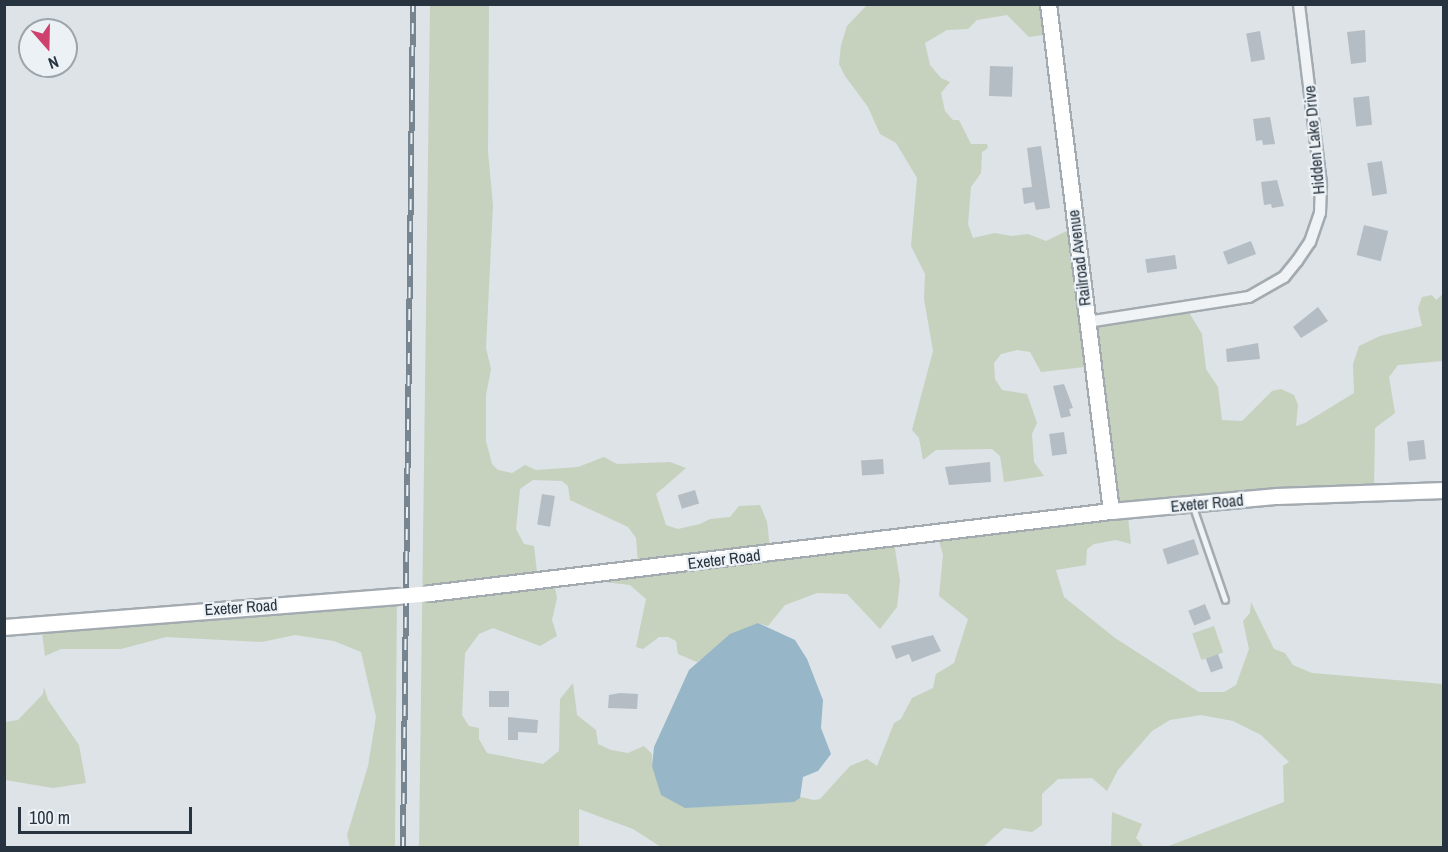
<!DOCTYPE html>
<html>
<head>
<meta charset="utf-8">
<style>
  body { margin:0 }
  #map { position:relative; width:1448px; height:852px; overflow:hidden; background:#dde3e7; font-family:"Archivo Narrow",sans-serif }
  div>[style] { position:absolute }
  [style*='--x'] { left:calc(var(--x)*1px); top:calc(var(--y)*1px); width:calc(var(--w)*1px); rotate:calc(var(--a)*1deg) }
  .green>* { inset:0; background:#c6d1be; transform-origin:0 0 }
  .water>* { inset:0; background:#97b7c8 }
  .building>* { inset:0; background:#b4bdc4; transform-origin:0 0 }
  .roads { filter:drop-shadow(2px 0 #a3abb1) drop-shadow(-2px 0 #a3abb1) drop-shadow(0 2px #a3abb1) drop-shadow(0 -2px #a3abb1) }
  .lane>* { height:5px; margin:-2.5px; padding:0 2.5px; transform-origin:2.5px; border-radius:2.5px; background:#f0f3f5 }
  .street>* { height:10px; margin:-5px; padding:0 5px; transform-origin:5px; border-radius:5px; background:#f0f3f5 }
  .secondary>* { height:15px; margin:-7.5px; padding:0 7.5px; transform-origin:7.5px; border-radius:7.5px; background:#fff }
  .rail>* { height:6px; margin-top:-3px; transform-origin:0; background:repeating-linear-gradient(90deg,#ecf1f5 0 11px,#778591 0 22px); box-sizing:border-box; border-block:2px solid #778591 }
  .secondary-bridge>* { height:15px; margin:-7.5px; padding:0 7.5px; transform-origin:7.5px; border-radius:7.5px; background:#fff }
  span { translate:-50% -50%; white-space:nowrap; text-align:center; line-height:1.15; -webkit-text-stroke:4.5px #ecf1f5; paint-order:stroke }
  .street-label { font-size:16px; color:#27333e }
  .frame { position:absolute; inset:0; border:6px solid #27333e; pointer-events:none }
  .north { position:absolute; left:18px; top:18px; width:60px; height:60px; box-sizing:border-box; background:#ecf1f5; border:2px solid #9da5ac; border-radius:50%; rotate:160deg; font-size:16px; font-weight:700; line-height:24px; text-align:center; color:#27333e }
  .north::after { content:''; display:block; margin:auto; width:21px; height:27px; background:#ce406e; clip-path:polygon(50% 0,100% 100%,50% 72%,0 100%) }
  .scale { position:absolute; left:18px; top:807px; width:174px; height:27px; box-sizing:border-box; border:3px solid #27333e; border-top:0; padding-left:8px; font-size:18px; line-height:21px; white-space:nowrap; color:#27333e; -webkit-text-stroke:4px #ecf1f5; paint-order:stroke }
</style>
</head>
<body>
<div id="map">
  <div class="green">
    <div style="clip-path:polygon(984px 4px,1049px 5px,1051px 34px,1029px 37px,1007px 15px,977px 20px,968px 29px,947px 30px,925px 43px,930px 65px,941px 78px,950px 82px,941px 93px,945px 111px,953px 120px,959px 120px,971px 144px,987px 144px,988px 148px,982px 152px,981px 173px,971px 187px,968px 224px,973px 238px,995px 233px,1011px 236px,1028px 234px,1046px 241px,1075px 227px,1088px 318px,1187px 309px,1202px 334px,1206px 369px,1218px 387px,1222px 420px,1242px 421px,1272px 391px,1281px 389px,1294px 395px,1298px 405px,1296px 426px,1305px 423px,1354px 393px,1353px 364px,1359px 346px,1380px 336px,1422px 326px,1418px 308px,1422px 297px,1432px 295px,1436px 300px,1443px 294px,1443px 361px,1398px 365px,1389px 377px,1395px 413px,1375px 428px,1374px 489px,1127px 507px,1131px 544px,1116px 540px,1094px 544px,1087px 549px,1086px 565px,1056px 570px,1064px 597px,1115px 638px,1199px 692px,1224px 692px,1236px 685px,1249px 649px,1243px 621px,1250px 613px,1251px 602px,1274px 649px,1285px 653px,1293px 665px,1312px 673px,1443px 684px,1443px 847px,1166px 847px,1284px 802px,1283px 766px,1289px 762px,1261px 735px,1233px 721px,1201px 715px,1170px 720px,1152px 731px,1118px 770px,1107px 791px,1092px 778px,1058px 779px,1042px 794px,1042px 825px,1032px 832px,1004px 828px,983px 847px,661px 847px,633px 829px,579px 809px,579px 847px,419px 848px,430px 5px,489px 5px,488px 152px,493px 205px,486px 348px,491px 369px,486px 395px,486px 441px,492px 464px,498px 470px,512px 473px,525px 465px,536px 470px,578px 467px,604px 457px,617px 464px,670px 462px,686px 468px,656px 494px,666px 525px,678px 529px,700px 524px,710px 519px,730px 517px,739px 506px,760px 505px,767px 522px,770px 548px,893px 536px,900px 581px,897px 607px,880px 629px,847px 594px,817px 593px,785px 605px,768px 626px,758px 623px,697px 662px,678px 654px,676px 641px,668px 637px,659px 637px,643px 649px,636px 647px,646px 599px,630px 585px,595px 581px,638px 562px,636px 538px,628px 527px,570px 500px,568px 486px,562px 481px,533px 480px,520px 489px,516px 529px,524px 544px,534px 546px,537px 572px,552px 572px,557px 598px,552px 620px,557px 636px,540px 646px,493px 628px,479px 634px,465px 653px,462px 715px,469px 726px,479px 728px,479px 739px,487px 753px,543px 764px,559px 751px,560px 699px,573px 683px,577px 715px,596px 730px,598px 744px,611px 750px,628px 753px,644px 746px,652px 754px,652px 766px,814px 800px,820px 799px,850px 766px,867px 759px,877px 766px,894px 723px,901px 719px,912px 698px,933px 688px,936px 674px,954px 663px,968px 619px,939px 596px,943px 555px,936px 530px,1105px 509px,1093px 366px,1041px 372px,1030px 352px,1017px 350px,1001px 354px,994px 363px,995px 379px,1002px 390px,1027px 394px,1037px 423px,1032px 434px,1034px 462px,1044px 476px,1004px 482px,1000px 456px,992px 449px,936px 450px,923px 460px,919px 438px,912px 430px,933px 351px,924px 299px,925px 274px,911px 246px,917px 178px,896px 143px,880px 134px,868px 107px,845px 76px,839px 64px,841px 45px,847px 26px,867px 5px)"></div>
    <div style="clip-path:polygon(397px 590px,395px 847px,350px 847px,347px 835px,368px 766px,376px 717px,361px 652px,334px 641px,295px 635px,262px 642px,166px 637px,121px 649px,61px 649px,45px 656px,41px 625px)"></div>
    <div style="left:1214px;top:626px;width:28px;height:23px;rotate:71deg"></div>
    <div style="clip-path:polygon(44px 687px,48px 700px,79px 745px,86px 783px,53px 788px,5px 780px,5px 722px,18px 720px,43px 694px)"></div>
    <div style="clip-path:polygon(1112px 812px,1142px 824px,1136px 838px,1144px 847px,1111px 847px)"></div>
  </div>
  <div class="water">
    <div style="clip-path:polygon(758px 623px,795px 640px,807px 659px,823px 700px,821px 728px,831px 754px,818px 771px,803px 777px,800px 798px,794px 802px,685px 808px,661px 795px,652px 766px,654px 747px,689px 670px,730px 634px)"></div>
  </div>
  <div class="building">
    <div style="clip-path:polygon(1365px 30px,1366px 62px,1351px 64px,1347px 32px)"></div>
    <div style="left:1260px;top:31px;width:29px;height:14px;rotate:80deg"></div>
    <div style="left:990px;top:66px;width:23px;height:30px;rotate:2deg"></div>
    <div style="left:1369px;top:96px;width:29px;height:16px;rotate:84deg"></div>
    <div style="clip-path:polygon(1270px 117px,1275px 144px,1263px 145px,1262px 140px,1256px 141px,1253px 119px)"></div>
    <div style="clip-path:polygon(1041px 146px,1050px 208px,1036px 210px,1034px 202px,1024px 204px,1022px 188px,1032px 187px,1027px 148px)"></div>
    <div style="left:1382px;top:161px;width:33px;height:15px;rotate:81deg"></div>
    <div style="clip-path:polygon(1277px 180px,1284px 206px,1272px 208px,1271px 204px,1264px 205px,1261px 182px)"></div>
    <div style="left:1364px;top:225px;width:25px;height:31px;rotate:14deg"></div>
    <div style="left:1251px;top:241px;width:14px;height:30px;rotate:69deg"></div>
    <div style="left:1175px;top:255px;width:14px;height:30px;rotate:82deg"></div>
    <div style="clip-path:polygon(1318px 307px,1328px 321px,1301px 338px,1293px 327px)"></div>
    <div style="clip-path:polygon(1258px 343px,1260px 359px,1227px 362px,1226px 349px)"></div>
    <div style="clip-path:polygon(1064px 384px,1073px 408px,1069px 409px,1071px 416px,1061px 418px,1053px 386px)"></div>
    <div style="left:1064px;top:432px;width:22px;height:15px;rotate:82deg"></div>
    <div style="left:1424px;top:440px;width:19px;height:17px;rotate:84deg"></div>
    <div style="left:883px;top:459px;width:15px;height:22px;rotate:86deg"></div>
    <div style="clip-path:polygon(990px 462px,991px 482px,949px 485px,945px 467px)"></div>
    <div style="left:695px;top:490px;width:14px;height:18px;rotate:73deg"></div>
    <div style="left:542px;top:494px;width:13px;height:31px;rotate:9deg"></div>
    <div style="left:1194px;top:539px;width:16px;height:33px;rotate:72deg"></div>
    <div style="left:1205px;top:604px;width:16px;height:18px;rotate:68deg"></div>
    <div style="clip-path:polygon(933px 635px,941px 651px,912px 662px,909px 654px,896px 659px,891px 646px)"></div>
    <div style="left:1218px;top:654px;width:15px;height:13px;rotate:70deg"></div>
    <div style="left:489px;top:691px;width:20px;height:16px"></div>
    <div style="clip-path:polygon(620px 693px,638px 694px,637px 709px,608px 708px,609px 695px)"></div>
    <div style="clip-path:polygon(508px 717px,538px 720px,537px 733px,518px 732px,518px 740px,508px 740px)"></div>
  </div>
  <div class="roads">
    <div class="lane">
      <div style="--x:1193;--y:507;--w:98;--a:71"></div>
    </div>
    <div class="street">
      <div style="--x:1087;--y:322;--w:164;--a:-8.8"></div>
      <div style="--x:1249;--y:297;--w:40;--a:-29.7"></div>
      <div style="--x:1284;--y:277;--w:21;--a:-51"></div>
      <div style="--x:1297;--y:261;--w:23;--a:-56"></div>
      <div style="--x:1310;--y:242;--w:31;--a:-71"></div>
      <div style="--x:1320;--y:213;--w:29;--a:-88"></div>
      <div style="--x:1321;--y:184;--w:181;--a:-97"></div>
    </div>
    <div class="secondary">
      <div style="--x:1048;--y:4;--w:511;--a:82.92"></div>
      <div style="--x:430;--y:593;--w:686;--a:-6.87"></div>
      <div style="--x:1111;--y:511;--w:167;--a:-5.2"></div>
      <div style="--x:1277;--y:496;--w:167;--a:-2.1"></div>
      <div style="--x:4;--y:627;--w:394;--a:-4.5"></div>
    </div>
  </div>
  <div class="rail">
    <div style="--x:403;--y:848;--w:844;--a:-89.32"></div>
  </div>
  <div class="secondary-bridge">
    <div style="--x:397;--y:596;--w:33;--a:-5"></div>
  </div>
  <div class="street-label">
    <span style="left:1314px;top:140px;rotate:-95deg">Hidden Lake Drive</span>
    <span style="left:1079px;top:258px;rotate:-97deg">Railroad Avenue</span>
    <span style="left:1207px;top:503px;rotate:-5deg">Exeter Road</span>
    <span style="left:724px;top:559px;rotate:-7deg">Exeter Road</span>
    <span style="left:241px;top:607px;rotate:-4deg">Exeter Road</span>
  </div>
  <div class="frame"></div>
  <div class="north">N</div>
  <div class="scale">100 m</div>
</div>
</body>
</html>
